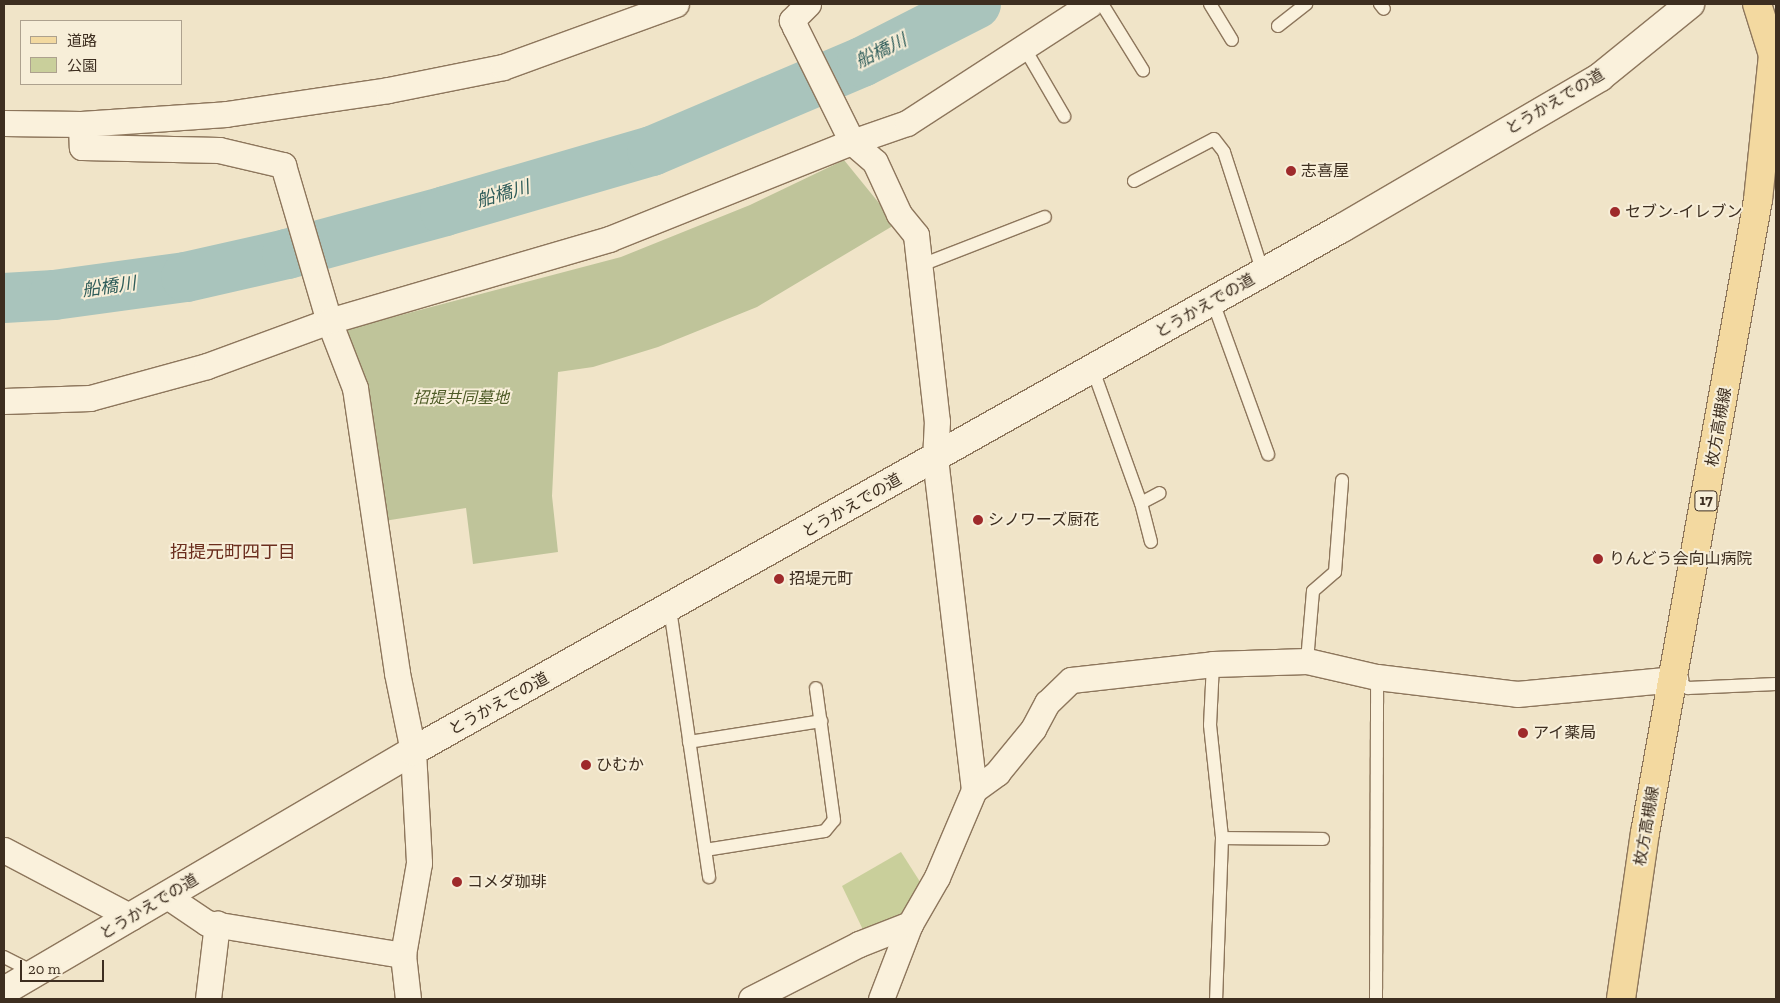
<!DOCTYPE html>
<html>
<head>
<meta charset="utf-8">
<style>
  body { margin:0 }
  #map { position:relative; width:1780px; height:1003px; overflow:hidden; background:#f0e4c8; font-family:"Zilla Slab","Noto Sans JP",serif }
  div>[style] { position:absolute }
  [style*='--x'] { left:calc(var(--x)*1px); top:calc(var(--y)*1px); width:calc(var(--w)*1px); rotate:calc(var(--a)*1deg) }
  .green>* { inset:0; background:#c9cf9b }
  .cemetery>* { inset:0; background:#bfc49a }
  .river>* { height:50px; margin:-25px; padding:0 25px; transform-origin:25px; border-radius:25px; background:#a9c4bc }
  .roads { filter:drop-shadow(1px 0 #8d765c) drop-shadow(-1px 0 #8d765c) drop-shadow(0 1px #8d765c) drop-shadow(0 -1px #8d765c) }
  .service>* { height:12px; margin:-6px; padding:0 6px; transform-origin:6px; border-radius:6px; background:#faf1dc }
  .minor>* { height:25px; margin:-12.5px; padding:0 12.5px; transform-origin:12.5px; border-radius:12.5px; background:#faf1dc }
  .tertiary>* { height:28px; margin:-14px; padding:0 14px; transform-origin:14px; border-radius:14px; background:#faf1dc }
  .primary>* { height:28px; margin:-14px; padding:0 14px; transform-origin:14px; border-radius:14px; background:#f3d9a0 }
  .dots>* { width:14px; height:14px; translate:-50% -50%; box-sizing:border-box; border:2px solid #f7eed8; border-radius:50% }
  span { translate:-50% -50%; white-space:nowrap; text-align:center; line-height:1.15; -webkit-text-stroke:4px #f7eed8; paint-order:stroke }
  .shield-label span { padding:1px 4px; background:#f7eed8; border:1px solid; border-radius:4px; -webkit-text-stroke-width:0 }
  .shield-label { font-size:15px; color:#3d2e20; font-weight:700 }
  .street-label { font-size:16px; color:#3d2e20 }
  .poi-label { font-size:16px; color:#3d2e20 }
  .left { translate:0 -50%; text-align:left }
  .park-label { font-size:16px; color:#4d5a26; font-style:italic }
  .water-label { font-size:18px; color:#2f5d5a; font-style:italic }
  .neighbourhood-label { font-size:18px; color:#6b2e1e }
  .frame { position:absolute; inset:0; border:5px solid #3d2e20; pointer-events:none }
  .legend { position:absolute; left:20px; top:20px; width:162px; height:65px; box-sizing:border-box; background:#f7eed8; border:1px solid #ada18e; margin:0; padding:6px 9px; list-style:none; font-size:15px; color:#3d2e20 }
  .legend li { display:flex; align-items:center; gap:10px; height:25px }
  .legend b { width:25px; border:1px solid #ada18e }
  .scale { position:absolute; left:20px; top:960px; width:84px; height:22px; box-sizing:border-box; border:2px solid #3d2e20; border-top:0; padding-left:6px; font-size:15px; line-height:18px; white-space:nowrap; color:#3d2e20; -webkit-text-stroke:4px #f7eed8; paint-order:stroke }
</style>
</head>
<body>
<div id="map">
  <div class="green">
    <div style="clip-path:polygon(901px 852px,924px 888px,908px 918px,865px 934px,842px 886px)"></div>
  </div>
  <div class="cemetery">
    <div style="clip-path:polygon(844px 160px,896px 224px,757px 307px,658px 347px,593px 367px,558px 372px,552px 496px,558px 552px,473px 564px,466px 508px,384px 521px,344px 330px,621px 257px,750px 205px)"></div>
  </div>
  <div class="river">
    <div style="--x:4;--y:298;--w:50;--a:-3.4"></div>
    <div style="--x:54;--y:295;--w:133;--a:-7.8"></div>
    <div style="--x:186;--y:277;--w:104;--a:-12.8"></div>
    <div style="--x:287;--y:254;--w:164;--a:-15.2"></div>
    <div style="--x:445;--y:211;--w:216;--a:-16.2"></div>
    <div style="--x:652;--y:151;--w:228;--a:-23"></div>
    <div style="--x:862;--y:62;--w:128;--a:-27"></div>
  </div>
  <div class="roads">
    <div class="service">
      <div style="--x:1102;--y:4;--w:78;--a:58.2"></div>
      <div style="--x:1210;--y:4;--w:42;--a:58.6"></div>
      <div style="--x:1380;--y:4;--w:6;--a:51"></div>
      <div style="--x:1278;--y:26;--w:36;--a:-38"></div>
      <div style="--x:1025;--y:49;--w:78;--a:59.8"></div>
      <div style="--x:1134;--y:181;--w:90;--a:-27.7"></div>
      <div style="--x:1214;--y:139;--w:16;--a:52"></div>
      <div style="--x:1224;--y:152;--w:127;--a:72.1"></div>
      <div style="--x:919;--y:266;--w:135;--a:-21.3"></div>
      <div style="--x:1213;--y:302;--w:162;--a:70.1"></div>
      <div style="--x:1093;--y:370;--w:141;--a:70.2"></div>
      <div style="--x:1141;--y:503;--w:40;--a:75.6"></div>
      <div style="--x:1141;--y:503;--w:21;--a:-28"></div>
      <div style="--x:670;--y:609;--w:271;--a:81.7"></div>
      <div style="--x:1307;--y:661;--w:70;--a:-85.1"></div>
      <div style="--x:1313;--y:591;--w:29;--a:-41"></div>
      <div style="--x:1335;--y:572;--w:92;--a:-85.6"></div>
      <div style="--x:1213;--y:664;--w:61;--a:92.8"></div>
      <div style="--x:1210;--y:725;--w:114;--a:83.9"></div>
      <div style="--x:1222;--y:838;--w:161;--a:92.1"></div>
      <div style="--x:1675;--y:679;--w:16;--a:35"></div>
      <div style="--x:1688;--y:688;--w:88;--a:-2.6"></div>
      <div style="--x:689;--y:742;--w:134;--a:-9"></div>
      <div style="--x:1222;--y:838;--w:101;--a:0.6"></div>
      <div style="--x:705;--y:850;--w:121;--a:-9"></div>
      <div style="--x:825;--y:831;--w:14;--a:-51"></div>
      <div style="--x:834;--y:820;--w:133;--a:-97.8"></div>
      <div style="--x:4;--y:957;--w:36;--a:27"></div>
      <div style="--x:1376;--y:999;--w:322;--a:-89.8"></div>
    </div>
    <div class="minor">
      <div style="--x:808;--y:4;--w:23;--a:135"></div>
      <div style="--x:792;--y:20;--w:8;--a:67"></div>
      <div style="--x:795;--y:27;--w:128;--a:63.6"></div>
      <div style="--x:852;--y:142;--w:30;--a:41"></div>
      <div style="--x:875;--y:162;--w:57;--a:65.2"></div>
      <div style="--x:899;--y:214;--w:27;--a:51"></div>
      <div style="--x:916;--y:235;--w:187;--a:83.6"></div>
      <div style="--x:937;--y:421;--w:37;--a:93"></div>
      <div style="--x:935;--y:458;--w:334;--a:83.3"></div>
      <div style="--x:4;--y:123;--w:77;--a:0.7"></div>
      <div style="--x:81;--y:124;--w:145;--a:-3.9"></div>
      <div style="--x:226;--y:114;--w:164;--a:-8.4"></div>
      <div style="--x:388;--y:90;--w:117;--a:-11.3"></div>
      <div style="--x:503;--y:67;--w:184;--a:-20"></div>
      <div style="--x:81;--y:124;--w:23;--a:88"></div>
      <div style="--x:82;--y:147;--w:137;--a:1.3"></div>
      <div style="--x:219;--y:150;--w:66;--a:13.2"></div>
      <div style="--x:283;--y:165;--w:163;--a:73.6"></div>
      <div style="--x:329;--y:321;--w:72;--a:68.8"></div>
      <div style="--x:355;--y:388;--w:288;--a:81.6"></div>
      <div style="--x:397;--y:673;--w:80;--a:78.4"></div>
      <div style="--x:413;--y:751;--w:112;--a:86.9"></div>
      <div style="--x:419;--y:863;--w:93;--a:99.9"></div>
      <div style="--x:403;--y:955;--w:44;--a:83.5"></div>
      <div style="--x:4;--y:401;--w:86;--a:-2"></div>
      <div style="--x:90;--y:398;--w:121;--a:-15.3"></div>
      <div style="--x:207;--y:366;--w:130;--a:-20.2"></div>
      <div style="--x:329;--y:321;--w:292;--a:-16.3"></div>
      <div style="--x:609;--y:239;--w:262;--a:-21.8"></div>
      <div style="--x:852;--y:142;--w:58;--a:-19.1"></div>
      <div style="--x:907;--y:123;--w:218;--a:-33"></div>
      <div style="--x:4;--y:850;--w:144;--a:27.8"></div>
      <div style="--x:167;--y:896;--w:48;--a:34"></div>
      <div style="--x:207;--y:923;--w:199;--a:9.3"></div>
      <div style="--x:208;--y:999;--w:76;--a:-83.2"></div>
      <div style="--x:751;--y:999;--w:121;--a:-27"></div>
      <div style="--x:859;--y:944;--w:55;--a:-21.4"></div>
      <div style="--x:881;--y:999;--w:80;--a:-68.9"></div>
      <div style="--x:910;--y:924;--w:54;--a:-60.1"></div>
      <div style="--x:937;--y:877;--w:95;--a:-67"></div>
      <div style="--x:974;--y:790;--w:29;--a:-36"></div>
      <div style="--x:997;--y:773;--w:57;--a:-50.7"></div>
      <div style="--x:1033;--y:729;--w:30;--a:-62"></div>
      <div style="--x:1047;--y:703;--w:33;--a:-44"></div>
      <div style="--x:1071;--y:680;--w:143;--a:-6.4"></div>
      <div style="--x:1213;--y:664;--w:94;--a:-1.8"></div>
      <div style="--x:1307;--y:661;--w:72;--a:12.9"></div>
      <div style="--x:1377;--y:677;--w:141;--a:6.9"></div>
      <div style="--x:1517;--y:694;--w:159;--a:-5.4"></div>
    </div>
    <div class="tertiary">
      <div style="--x:4;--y:991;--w:474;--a:-30.4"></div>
      <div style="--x:413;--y:751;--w:1066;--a:-29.38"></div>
      <div style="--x:1342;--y:228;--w:299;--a:-30.3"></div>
      <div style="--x:1600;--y:77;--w:116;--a:-39"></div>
    </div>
    <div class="primary">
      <div style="--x:1621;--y:999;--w:168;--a:-81.8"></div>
      <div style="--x:1645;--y:833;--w:643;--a:-79.88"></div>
      <div style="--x:1758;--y:200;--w:146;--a:-84.1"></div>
      <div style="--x:1773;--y:55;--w:53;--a:-107.4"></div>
    </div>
  </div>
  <div class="dots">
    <div style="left:1291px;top:171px;background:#9e2a2b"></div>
    <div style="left:1615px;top:212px;background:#9e2a2b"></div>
    <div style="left:978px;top:520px;background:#9e2a2b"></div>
    <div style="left:1598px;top:559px;background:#9e2a2b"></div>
    <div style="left:779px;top:579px;background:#9e2a2b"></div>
    <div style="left:1523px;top:733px;background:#9e2a2b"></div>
    <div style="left:586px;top:765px;background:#9e2a2b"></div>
    <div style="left:457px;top:882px;background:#9e2a2b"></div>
  </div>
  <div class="shield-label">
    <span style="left:1706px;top:501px">17</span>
  </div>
  <div class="street-label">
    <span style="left:1555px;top:102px;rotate:-31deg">とうかえでの道</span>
    <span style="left:1205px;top:306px;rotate:-30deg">とうかえでの道</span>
    <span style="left:1719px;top:427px;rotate:-80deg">枚方高槻線</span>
    <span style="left:852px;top:506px;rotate:-30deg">とうかえでの道</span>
    <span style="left:499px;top:704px;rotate:-29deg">とうかえでの道</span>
    <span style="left:1647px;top:826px;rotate:-80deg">枚方高槻線</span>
    <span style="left:149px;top:907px;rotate:-31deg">とうかえでの道</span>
  </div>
  <div class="poi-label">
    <span class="left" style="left:1301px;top:171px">志喜屋</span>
    <span class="left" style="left:1625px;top:212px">セブン-イレブン</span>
    <span class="left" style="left:988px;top:520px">シノワーズ厨花</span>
    <span class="left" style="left:1609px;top:559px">りんどう会向山病院</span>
    <span class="left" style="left:789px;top:579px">招堤元町</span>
    <span class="left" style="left:1533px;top:733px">アイ薬局</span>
    <span class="left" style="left:596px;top:765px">ひむか</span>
    <span class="left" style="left:467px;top:882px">コメダ珈琲</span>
  </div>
  <div class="park-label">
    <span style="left:461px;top:398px">招提共同墓地</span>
  </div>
  <div class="water-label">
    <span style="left:881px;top:51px;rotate:-26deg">船橋川</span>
    <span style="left:503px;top:194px;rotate:-16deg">船橋川</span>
    <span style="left:109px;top:287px;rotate:-8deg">船橋川</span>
  </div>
  <div class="neighbourhood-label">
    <span style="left:233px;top:552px">招提元町四丁目</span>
  </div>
  <div class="frame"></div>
  <ul class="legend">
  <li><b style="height:6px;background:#f3d9a0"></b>道路</li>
  <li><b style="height:14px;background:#c9cf9b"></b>公園</li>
  </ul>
  <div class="scale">20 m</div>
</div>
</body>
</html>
